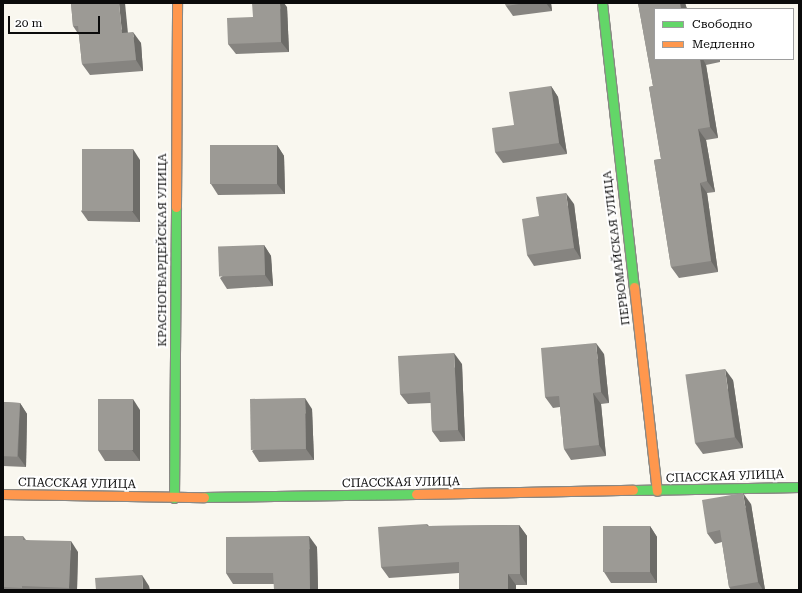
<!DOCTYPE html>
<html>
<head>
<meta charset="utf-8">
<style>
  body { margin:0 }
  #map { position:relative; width:802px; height:593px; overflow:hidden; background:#f9f7ef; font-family:"Roboto Serif",serif }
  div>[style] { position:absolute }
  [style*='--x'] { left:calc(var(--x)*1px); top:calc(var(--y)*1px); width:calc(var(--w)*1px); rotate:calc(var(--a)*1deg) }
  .roads { filter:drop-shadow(1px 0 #898884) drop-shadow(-1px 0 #898884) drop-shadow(0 1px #898884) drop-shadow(0 -1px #898884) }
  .fast>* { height:9px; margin:-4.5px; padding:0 4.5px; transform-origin:4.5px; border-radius:4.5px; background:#63d668 }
  .slow>* { height:9px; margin:-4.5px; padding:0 4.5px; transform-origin:4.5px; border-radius:4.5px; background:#ff974d }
  .wall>* { inset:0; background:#868480 }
  .shaded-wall>* { inset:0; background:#6d6c68 }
  .building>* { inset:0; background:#9c9a95; transform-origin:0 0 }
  span { translate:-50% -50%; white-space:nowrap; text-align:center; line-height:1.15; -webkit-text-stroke:4px #fff; paint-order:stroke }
  .street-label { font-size:12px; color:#0b0b0b }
  .frame { position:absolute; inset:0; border:4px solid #0b0b0b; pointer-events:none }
  .legend { position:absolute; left:654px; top:8px; width:140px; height:52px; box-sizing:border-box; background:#fff; border:1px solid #9d9d9d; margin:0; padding:5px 7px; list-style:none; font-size:12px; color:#0b0b0b }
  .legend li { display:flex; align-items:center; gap:8px; height:20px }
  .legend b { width:20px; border:1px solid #9d9d9d }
  .scale { position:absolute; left:8px; top:16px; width:92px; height:18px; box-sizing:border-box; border:2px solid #0b0b0b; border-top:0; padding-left:5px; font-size:12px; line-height:14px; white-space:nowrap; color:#0b0b0b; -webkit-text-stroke:3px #fff; paint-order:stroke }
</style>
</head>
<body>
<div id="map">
  <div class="roads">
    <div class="fast">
      <div style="--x:602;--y:3;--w:286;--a:83.6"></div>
      <div style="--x:633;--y:490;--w:166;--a:-1"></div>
      <div style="--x:204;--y:497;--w:212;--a:-0.8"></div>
      <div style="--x:174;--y:498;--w:291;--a:-89.6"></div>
    </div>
    <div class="slow">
      <div style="--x:176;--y:207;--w:204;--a:-89.7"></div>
      <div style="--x:634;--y:287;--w:205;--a:83.6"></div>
      <div style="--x:3;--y:494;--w:201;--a:0.9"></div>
      <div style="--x:416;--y:494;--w:217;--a:-1.1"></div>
    </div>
  </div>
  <div class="wall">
    <div style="clip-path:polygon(71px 3px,128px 33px,141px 43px,143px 71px,90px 75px,82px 64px,79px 35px,73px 26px)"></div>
    <div style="clip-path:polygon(505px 3px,551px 3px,552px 11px,513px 16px,506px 6px)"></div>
    <div style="clip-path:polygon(638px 3px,685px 3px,687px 9px,655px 9px,655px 59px,720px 59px,720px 62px,706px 65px,718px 138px,706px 140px,715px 192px,707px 193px,718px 272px,679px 278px,671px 267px,654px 160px,661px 159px,649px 87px,653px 86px)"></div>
    <div style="clip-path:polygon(287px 7px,289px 52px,236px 54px,228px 44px,253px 17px)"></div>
    <div style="clip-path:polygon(551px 86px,558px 97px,567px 154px,503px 163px,495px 152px,514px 125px)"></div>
    <div style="clip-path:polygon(277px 145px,284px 156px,285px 194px,218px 195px,211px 184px)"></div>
    <div style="clip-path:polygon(140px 160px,140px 222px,88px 221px,81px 211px)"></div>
    <div style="clip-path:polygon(574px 204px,581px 259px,534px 266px,527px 255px,539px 216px)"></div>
    <div style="clip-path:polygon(264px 245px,271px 256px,273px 286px,227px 289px,220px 278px)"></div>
    <div style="clip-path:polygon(604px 354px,609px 403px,601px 404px,606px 456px,571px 460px,564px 449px,560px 407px,553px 408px,545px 397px)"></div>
    <div style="clip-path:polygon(462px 364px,465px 441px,440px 442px,432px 431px,431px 403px,408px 404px,400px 394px)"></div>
    <div style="clip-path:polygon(733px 380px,743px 448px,703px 454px,695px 443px)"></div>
    <div style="clip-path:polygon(3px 402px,20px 403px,27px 414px,26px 467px,3px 466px)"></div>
    <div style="clip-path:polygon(312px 409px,314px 460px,259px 462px,252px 451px)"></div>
    <div style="clip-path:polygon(140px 410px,140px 461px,105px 461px,98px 450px)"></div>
    <div style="clip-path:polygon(751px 504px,765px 590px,731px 590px,729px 587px,722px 542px,715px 544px,707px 533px)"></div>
    <div style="clip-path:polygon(427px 524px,429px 526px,519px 525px,527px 536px,527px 585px,516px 585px,516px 590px,460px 590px,459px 589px,459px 573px,389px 578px,381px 567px)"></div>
    <div style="clip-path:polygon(650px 526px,657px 537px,657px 583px,611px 583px,604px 572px)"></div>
    <div style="clip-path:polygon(3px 536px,23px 536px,26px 540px,78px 552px,77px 590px,3px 590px)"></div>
    <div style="clip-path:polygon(317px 547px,318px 590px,274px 590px,274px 584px,233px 584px,226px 573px)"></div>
  </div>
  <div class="shaded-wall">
    <div style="clip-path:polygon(119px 3px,125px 3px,129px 44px,122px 33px)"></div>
    <div style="clip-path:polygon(280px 3px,284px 3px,287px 7px,289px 52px,281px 42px)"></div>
    <div style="clip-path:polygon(546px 3px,551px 3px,552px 11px)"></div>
    <div style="clip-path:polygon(680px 3px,685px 3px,687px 9px,681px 9px)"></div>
    <div style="clip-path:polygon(133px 32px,141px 43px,143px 71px,136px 60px)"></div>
    <div style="clip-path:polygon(700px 59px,703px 59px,706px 65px,718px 138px,710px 127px)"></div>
    <div style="clip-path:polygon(551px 86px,558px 97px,567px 154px,559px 143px)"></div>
    <div style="clip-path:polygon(698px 129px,706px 140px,715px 192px,707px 181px)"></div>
    <div style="clip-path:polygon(277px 145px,284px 156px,285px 194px,277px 184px)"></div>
    <div style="clip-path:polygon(133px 149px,140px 160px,140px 222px,132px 211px)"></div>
    <div style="clip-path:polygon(700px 183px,707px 193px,718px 272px,711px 261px)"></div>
    <div style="clip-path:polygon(566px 193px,574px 204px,581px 259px,574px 248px)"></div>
    <div style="clip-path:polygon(264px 245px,271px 256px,273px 286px,265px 275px)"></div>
    <div style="clip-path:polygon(596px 343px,604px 354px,609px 403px,601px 392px)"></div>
    <div style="clip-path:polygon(454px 353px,462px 364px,465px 441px,458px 430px)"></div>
    <div style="clip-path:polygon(725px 369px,733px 380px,743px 448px,735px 437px)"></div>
    <div style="clip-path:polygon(593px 393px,601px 404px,606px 456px,599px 445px)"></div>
    <div style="clip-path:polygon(305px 398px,312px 409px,314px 460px,306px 449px)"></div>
    <div style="clip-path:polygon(133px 399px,140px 410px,140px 461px,132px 450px)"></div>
    <div style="clip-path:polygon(20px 403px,27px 414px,26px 467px,18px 456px)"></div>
    <div style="clip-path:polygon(743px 493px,751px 504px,765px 590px,763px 590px,758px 582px)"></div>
    <div style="clip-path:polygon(519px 525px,527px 536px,527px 585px,520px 574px)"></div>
    <div style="clip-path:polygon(650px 526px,657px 537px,657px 583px,650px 572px)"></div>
    <div style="clip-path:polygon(309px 536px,317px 547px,318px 590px,310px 590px)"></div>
    <div style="clip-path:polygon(71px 541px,78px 552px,77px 590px,70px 590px,69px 588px)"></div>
    <div style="clip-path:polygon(508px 574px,516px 585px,516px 590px,509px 590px,508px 589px)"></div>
    <div style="clip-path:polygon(142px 575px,149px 586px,150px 590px,143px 590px)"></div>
  </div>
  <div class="building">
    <div style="clip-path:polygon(71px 3px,119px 3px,122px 33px,133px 32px,136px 60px,82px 64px,78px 26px,73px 26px)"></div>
    <div style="clip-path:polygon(252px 3px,280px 3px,281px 42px,228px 44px,227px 18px,253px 17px)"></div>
    <div style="clip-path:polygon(505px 3px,525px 3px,506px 6px)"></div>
    <div style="clip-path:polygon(638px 3px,680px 3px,681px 9px,655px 9px,655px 59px,700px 59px,710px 127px,698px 129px,707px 181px,700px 183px,711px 261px,671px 267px,654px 160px,661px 159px,649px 87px,653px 86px)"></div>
    <div style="clip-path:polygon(551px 86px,559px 143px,495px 152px,492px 128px,514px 125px,509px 92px)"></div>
    <div style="left:277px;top:145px;width:39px;height:67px;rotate:90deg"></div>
    <div style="left:82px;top:149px;width:51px;height:62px"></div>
    <div style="clip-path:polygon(566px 193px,574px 248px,527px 255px,522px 219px,539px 216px,536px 197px)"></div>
    <div style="left:264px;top:245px;width:30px;height:46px;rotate:88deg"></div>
    <div style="clip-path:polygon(596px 343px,601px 392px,593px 393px,599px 445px,564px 449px,559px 396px,545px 397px,541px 348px)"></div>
    <div style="clip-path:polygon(454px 353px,458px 430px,432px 431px,430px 392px,400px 394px,398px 356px)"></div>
    <div style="left:725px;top:369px;width:69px;height:40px;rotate:82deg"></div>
    <div style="left:305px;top:398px;width:51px;height:55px;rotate:89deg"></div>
    <div style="left:98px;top:399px;width:35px;height:51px"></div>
    <div style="left:3px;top:402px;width:17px;height:54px;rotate:3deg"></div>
    <div style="clip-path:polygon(743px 493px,758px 582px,729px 587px,720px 530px,707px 533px,702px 500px)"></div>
    <div style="clip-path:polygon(427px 524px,427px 526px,519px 525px,520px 574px,508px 574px,508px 589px,459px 589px,459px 562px,381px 567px,378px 527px)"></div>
    <div style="left:650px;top:526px;width:46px;height:47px;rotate:90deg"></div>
    <div style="clip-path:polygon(3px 536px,23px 536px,23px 540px,71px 541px,69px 588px,22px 586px,22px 588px,3px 587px)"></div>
    <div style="clip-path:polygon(309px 536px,310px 590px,274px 590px,273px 573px,226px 573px,226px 537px)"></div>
    <div style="clip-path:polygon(142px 575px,143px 590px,96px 590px,95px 578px)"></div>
  </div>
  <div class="street-label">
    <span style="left:617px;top:248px;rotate:-97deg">ПЕРВОМАЙСКАЯ УЛИЦА</span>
    <span style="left:163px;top:250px;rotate:-90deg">КРАСНОГВАРДЕЙСКАЯ УЛИЦА</span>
    <span style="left:725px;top:477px;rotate:-2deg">СПАССКАЯ УЛИЦА</span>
    <span style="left:401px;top:483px;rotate:-1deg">СПАССКАЯ УЛИЦА</span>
    <span style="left:77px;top:484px;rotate:1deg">СПАССКАЯ УЛИЦА</span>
  </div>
  <div class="frame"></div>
  <ul class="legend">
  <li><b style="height:5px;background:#63d668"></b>Свободно</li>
  <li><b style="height:5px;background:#ff974d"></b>Медленно</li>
  </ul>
  <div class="scale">20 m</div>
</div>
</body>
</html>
